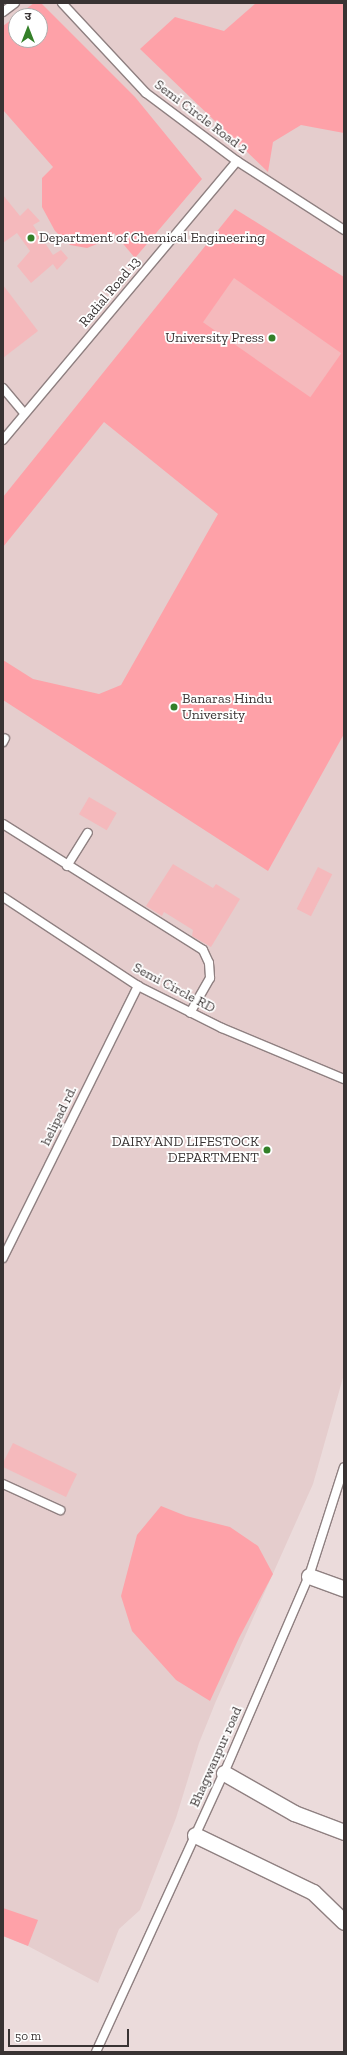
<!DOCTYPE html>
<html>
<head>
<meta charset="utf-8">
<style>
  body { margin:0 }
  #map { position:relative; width:347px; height:2055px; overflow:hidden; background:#ebdbdb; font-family:"Zilla Slab","Noto Sans Devanagari",serif }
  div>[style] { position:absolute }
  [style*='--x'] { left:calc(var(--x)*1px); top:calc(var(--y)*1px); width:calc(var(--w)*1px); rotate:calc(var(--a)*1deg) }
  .built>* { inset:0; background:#e5cdcd }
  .green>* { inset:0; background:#fea1a8 }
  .building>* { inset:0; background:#f5b9bc; transform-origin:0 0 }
  .roads { filter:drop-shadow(1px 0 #8f8081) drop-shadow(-1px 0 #8f8081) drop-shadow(0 1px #8f8081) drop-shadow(0 -1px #8f8081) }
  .lane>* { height:8px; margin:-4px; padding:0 4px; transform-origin:4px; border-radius:4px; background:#fff }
  .street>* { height:15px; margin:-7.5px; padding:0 7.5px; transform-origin:7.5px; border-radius:7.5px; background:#fff }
  .dots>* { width:11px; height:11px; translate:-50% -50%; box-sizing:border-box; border:2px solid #fff; border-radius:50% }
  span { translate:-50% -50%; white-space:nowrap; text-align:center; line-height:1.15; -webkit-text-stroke:3.5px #fff; paint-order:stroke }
  .street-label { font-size:14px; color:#393333 }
  .poi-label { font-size:14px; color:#393333 }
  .left { translate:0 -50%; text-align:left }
  .right { translate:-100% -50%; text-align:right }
  .frame { position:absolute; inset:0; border:4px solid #393333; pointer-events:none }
  .north { position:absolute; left:8px; top:8px; width:40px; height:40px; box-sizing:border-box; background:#fff; border:1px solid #b0adad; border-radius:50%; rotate:0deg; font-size:11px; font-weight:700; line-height:16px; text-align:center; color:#393333 }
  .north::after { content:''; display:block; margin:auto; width:14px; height:18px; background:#348029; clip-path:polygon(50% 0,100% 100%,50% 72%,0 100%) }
  .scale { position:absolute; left:8px; top:2029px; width:121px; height:18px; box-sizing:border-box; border:2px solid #393333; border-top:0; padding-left:5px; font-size:12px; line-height:14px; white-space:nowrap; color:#393333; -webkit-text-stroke:3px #fff; paint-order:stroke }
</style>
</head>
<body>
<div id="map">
  <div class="built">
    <div style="clip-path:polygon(evenodd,3px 3px,344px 3px,344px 1374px,313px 1484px,216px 1701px,199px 1743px,176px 1818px,140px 1910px,119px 1929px,98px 1983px,28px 1946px,3px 1936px,3px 3px,16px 16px,40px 16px,40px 40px,16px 40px,16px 16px)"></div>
  </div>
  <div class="green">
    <div style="clip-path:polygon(evenodd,34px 3px,41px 3px,135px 97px,202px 179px,135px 258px,114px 233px,102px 242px,87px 248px,70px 245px,55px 231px,42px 207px,42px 178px,53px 167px,3px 110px,3px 26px,34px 3px,16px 16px,40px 16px,40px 40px,16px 40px,16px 16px)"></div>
    <div style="clip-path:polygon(256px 3px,344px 3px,344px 133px,301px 125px,273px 142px,268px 172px,140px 49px,175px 17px,224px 31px)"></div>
    <div style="clip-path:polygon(235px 209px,344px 277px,344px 734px,268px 871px,3px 700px,3px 660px,33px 679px,99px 694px,121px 685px,218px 514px,104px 422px,3px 547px,3px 497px)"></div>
    <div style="clip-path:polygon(161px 1506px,186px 1516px,230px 1527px,258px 1546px,273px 1574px,239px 1638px,210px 1701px,176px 1680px,132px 1631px,121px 1596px,137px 1535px)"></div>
    <div style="clip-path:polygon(3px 1908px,38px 1920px,28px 1946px,3px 1936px)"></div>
  </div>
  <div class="building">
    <div style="clip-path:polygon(3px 195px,20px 216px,28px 208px,40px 221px,33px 225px,53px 255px,61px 250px,68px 258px,57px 270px,53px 264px,31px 283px,17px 266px,30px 251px,17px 233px,3px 243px)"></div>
    <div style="left:234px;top:278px;width:131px;height:54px;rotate:35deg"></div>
    <div style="clip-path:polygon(3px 285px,38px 331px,3px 358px)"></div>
    <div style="left:89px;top:797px;width:32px;height:20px;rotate:30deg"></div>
    <div style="clip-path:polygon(173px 864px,213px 888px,216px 884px,240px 899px,211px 947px,192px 936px,193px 930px,164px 912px,162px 916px,146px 906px)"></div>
    <div style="left:318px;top:867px;width:16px;height:47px;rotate:27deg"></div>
    <div style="clip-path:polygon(13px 1443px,77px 1474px,66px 1497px,3px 1467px,3px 1463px)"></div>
  </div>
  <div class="roads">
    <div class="lane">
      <div style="--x:62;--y:3;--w:123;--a:47"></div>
      <div style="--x:146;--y:93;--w:114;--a:36.8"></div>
      <div style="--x:237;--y:161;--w:127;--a:32.8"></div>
      <div style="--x:3;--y:12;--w:15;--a:-37"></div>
      <div style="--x:3;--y:388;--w:33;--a:50"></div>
      <div style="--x:3;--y:440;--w:364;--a:-50"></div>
      <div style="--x:3;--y:742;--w:4;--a:-63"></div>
      <div style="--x:3;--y:824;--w:236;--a:32.2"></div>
      <div style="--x:203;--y:950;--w:14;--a:65"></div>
      <div style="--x:209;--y:963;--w:15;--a:86"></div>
      <div style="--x:210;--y:978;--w:40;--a:119.7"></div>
      <div style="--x:67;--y:866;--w:39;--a:-58"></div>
      <div style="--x:3;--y:897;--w:162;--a:33.4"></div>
      <div style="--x:138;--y:986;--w:94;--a:26.6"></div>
      <div style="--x:222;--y:1028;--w:132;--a:22.7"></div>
      <div style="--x:3;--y:1258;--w:304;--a:-63.6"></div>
      <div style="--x:3;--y:1484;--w:63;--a:24.5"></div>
      <div style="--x:96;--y:2052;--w:307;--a:-65.4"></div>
      <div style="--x:224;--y:1773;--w:215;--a:-66.7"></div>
      <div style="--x:309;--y:1576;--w:114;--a:-72.2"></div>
    </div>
    <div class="street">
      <div style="--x:309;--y:1576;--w:37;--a:20"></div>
      <div style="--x:224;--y:1773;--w:81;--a:29.7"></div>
      <div style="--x:294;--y:1813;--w:53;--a:20.8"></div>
      <div style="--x:195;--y:1835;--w:131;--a:25.8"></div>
      <div style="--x:313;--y:1892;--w:43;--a:44.1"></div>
    </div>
  </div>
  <div class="dots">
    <div style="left:31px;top:238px;background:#348029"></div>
    <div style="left:272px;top:338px;background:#348029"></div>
    <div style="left:174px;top:707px;background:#348029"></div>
    <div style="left:267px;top:1150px;background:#348029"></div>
  </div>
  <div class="street-label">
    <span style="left:201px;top:117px;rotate:37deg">Semi Circle Road 2</span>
    <span style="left:110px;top:292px;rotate:-50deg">Radial Road 13</span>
    <span style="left:174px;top:988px;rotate:28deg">Semi Circle RD</span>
    <span style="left:59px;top:1116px;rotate:-64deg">helipad rd.</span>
    <span style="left:216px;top:1757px;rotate:-66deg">Bhagwanpur road</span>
  </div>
  <div class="poi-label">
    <span class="left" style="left:39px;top:238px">Department of Chemical Engineering</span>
    <span class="right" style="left:264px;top:338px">University Press</span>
    <span class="left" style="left:182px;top:707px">Banaras Hindu<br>University</span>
    <span class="right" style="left:259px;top:1150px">DAIRY AND LIFESTOCK<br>DEPARTMENT</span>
  </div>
  <div class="frame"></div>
  <div class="north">उ</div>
  <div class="scale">50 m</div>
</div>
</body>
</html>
